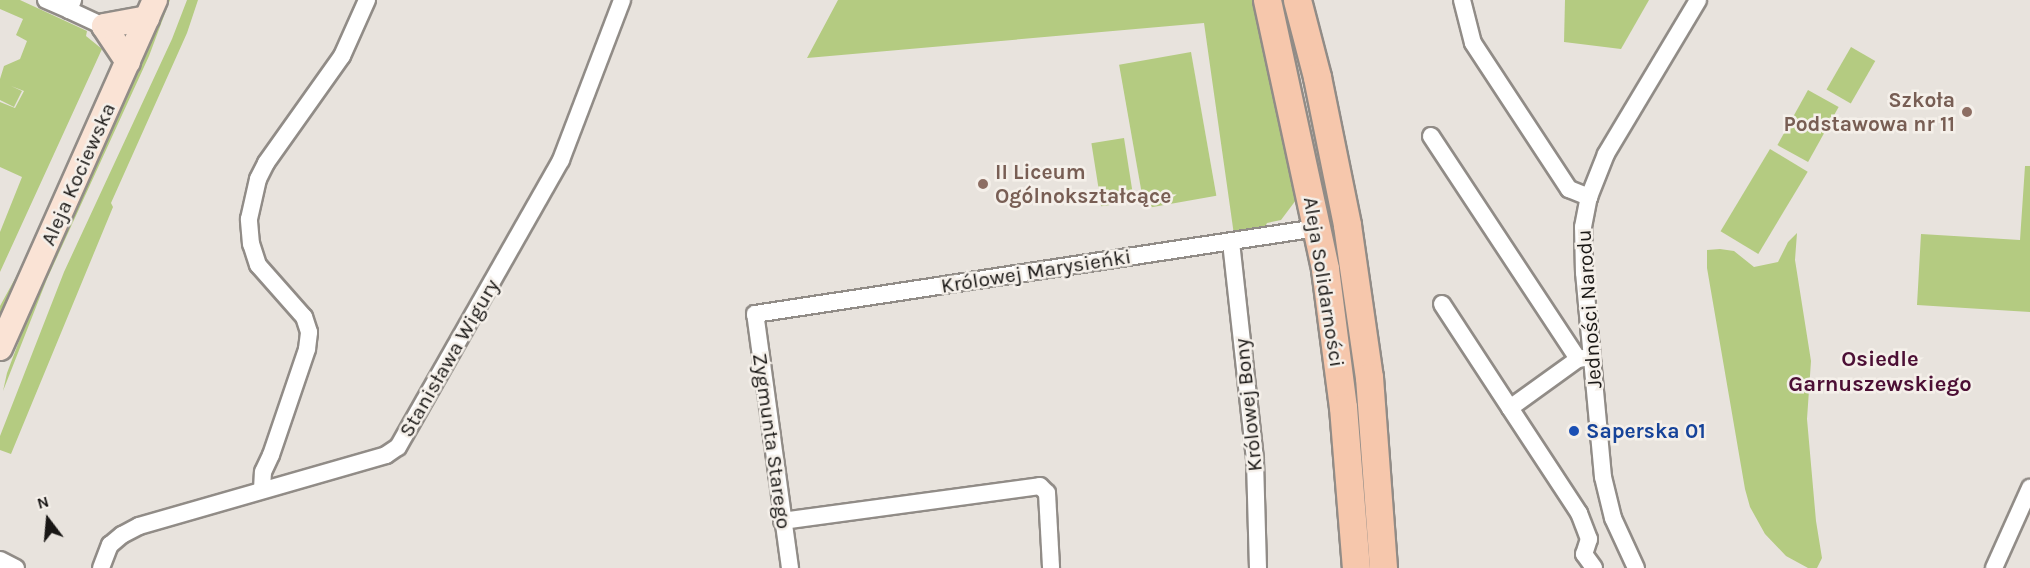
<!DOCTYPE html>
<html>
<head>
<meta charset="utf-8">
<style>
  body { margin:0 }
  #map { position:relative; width:2030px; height:568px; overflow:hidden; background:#e8e3dd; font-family:Karla,sans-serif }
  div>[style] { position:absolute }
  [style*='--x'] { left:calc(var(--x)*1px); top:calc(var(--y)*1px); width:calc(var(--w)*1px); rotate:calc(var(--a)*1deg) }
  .green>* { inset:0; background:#b4cb81; transform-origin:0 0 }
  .roads { filter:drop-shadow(2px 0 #918c87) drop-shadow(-2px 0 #918c87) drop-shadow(0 2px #918c87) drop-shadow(0 -2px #918c87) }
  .street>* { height:16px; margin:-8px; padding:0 8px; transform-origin:8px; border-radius:8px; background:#fff }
  .secondary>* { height:24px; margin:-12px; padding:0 12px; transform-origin:12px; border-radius:12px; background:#fae3d5 }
  .primary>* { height:27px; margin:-13.5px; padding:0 13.5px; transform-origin:13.5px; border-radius:13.5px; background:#f6c7ac }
  .dots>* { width:16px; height:16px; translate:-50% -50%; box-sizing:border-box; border:3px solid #f5f0ea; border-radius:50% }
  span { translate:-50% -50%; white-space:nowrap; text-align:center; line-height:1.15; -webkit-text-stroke:5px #f5f0ea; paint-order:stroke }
  .education-label { font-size:21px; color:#785e54; font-weight:700 }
  .right { translate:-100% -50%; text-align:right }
  .left { translate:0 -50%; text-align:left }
  .street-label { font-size:21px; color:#191715 }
  .transit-label { font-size:21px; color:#164399; font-weight:700 }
  .neighbourhood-label { font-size:22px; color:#4c0f35; font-weight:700 }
  .north { position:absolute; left:18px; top:490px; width:60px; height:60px; -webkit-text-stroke:4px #f5f0ea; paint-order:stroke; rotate:344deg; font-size:16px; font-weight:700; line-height:24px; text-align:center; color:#191715 }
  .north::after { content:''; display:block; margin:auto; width:21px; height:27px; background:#191715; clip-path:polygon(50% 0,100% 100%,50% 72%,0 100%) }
</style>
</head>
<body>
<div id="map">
  <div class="green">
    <div style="clip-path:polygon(0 0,20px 0,87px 31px,86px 36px,102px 49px,0 272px,0 232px,22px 177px,0 167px,0 102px,15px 108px,24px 91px,11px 86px,22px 91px,14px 107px,0 100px,0 79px,4px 66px,20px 59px,27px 41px,16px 35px,23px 19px,0 9px)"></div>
    <div style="clip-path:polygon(167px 0,170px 0,149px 56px,47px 279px,3px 391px,7px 373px,42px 280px)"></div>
    <div style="clip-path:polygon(187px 0,198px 0,187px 33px,111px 203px,113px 207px,11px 454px,0 450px,0 436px,64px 272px,172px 39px)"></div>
    <div style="clip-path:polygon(838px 0,1252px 0,1296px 200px,1281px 220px,1267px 223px,1264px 229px,1234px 235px,1204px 23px,807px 58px)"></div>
    <div style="clip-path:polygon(1565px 0,1649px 0,1621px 49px,1564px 42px)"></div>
    <div style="left:1851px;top:47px;width:28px;height:49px;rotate:30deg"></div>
    <div style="left:1191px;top:52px;width:146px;height:73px;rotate:80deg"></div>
    <div style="clip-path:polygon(115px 58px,116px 65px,19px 282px,0 315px,0 306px,29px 253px)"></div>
    <div style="left:1808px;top:90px;width:35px;height:63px;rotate:29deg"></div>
    <div style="left:1124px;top:138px;width:64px;height:33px;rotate:81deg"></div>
    <div style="left:1770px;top:149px;width:44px;height:96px;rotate:31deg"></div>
    <div style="clip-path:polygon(2025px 166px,2030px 166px,2030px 312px,1917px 305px,1921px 234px,2020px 240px)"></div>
    <div style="clip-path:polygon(1797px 233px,1795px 260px,1811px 361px,1807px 419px,1816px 521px,1822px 558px,1817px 568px,1808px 568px,1786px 556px,1765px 534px,1750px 507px,1745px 489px,1707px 268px,1707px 250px,1720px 249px,1734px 251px,1754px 267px,1778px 262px,1788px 242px)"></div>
  </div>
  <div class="roads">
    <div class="street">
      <div style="--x:46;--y:0;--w:25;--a:23"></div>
      <div style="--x:69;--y:10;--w:11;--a:-68"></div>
      <div style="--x:1462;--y:0;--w:44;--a:75.7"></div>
      <div style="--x:1473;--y:43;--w:175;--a:56.7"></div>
      <div style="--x:1569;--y:189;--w:22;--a:22"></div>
      <div style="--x:69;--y:10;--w:38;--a:25"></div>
      <div style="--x:1431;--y:136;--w:267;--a:56.6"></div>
      <div style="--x:1578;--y:359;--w:13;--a:-9"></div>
      <div style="--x:1231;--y:242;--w:220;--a:83.7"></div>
      <div style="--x:1255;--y:461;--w:107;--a:88.4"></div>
      <div style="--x:1442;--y:304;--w:124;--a:56.8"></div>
      <div style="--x:1510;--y:408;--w:84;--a:-35.8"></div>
      <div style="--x:1510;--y:408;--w:126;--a:56.7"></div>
      <div style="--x:1579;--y:513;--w:28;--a:69"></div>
      <div style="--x:1589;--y:539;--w:16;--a:108"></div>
      <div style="--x:1584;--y:554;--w:17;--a:54"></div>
      <div style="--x:262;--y:490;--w:18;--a:-87"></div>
      <div style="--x:263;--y:472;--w:19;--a:-65"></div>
      <div style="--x:271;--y:455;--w:112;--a:-71.2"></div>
      <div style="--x:307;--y:349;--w:17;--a:-83"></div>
      <div style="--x:309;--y:332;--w:16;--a:-108"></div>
      <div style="--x:304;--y:317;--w:69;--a:-131.5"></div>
      <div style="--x:258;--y:265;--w:22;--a:-108"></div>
      <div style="--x:251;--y:244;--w:25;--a:-95"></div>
      <div style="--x:249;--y:219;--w:41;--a:-77.3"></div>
      <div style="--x:258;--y:179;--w:18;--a:-63"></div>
      <div style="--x:266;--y:163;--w:131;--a:-54.6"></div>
      <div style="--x:342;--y:56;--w:61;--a:-65.9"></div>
      <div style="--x:782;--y:521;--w:260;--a:-7.7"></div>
      <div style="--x:1040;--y:486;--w:10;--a:45"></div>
      <div style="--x:1047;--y:493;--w:75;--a:86.9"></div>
      <div style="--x:0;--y:560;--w:18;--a:27"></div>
      <div style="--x:101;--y:568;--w:25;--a:-69"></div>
      <div style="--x:110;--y:545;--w:16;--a:-40"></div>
      <div style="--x:122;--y:535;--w:19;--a:-28"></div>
      <div style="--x:139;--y:526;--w:257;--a:-16"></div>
      <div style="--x:386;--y:455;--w:14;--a:-34"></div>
      <div style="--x:398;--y:447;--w:330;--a:-60.4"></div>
      <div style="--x:561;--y:160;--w:171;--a:-69.1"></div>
      <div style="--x:790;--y:568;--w:256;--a:-97.8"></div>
      <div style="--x:755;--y:314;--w:569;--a:-8.7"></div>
      <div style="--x:1636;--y:568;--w:55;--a:-114.7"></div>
      <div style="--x:1613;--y:518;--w:42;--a:-103.7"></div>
      <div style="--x:1603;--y:477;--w:205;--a:-95.3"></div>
      <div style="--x:1584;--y:273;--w:46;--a:-91.2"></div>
      <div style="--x:1583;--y:227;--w:31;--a:-79"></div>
      <div style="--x:1589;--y:197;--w:46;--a:-68.4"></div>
      <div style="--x:1606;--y:154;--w:179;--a:-59.1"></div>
      <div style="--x:1994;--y:568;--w:88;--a:-65.8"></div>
    </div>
    <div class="secondary">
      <div style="--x:128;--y:62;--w:43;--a:-123.7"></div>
      <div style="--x:104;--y:26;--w:44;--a:-10.5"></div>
      <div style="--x:0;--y:348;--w:381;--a:-66"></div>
    </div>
    <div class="primary">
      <div style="--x:1267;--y:0;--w:275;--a:77.8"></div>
      <div style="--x:1325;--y:269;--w:139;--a:82.6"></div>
      <div style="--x:1343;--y:407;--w:162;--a:85.4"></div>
      <div style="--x:1297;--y:0;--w:80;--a:75.4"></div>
      <div style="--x:1317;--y:77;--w:151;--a:78.5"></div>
      <div style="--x:1347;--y:225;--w:154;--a:81.8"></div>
      <div style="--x:1369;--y:377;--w:192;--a:85.8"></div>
    </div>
  </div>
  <div class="dots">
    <div style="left:1967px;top:112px;background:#8d6e63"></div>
    <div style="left:983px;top:184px;background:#8d6e63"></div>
    <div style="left:1574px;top:431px;background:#1a4fb4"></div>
  </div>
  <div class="education-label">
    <span class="right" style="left:1955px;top:112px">Szkoła<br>Podstawowa nr 11</span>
    <span class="left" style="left:995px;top:184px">II Liceum<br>Ogólnokształcące</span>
  </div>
  <div class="street-label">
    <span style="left:78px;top:174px;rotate:-66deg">Aleja Kociewska</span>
    <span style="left:1036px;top:271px;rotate:-9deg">Królowej Marysieńki</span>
    <span style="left:1324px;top:282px;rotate:81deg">Aleja Solidarności</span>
    <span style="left:1589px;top:309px;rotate:-94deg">Jedności Narodu</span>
    <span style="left:449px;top:358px;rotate:-60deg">Stanisława Wigury</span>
    <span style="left:1248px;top:405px;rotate:-96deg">Królowej Bony</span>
    <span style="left:772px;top:441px;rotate:82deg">Zygmunta Starego</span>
  </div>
  <div class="transit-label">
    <span class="left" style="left:1586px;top:431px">Saperska 01</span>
  </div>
  <div class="neighbourhood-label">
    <span style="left:1880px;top:372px">Osiedle<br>Garnuszewskiego</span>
  </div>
  <div class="north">N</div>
</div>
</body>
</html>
